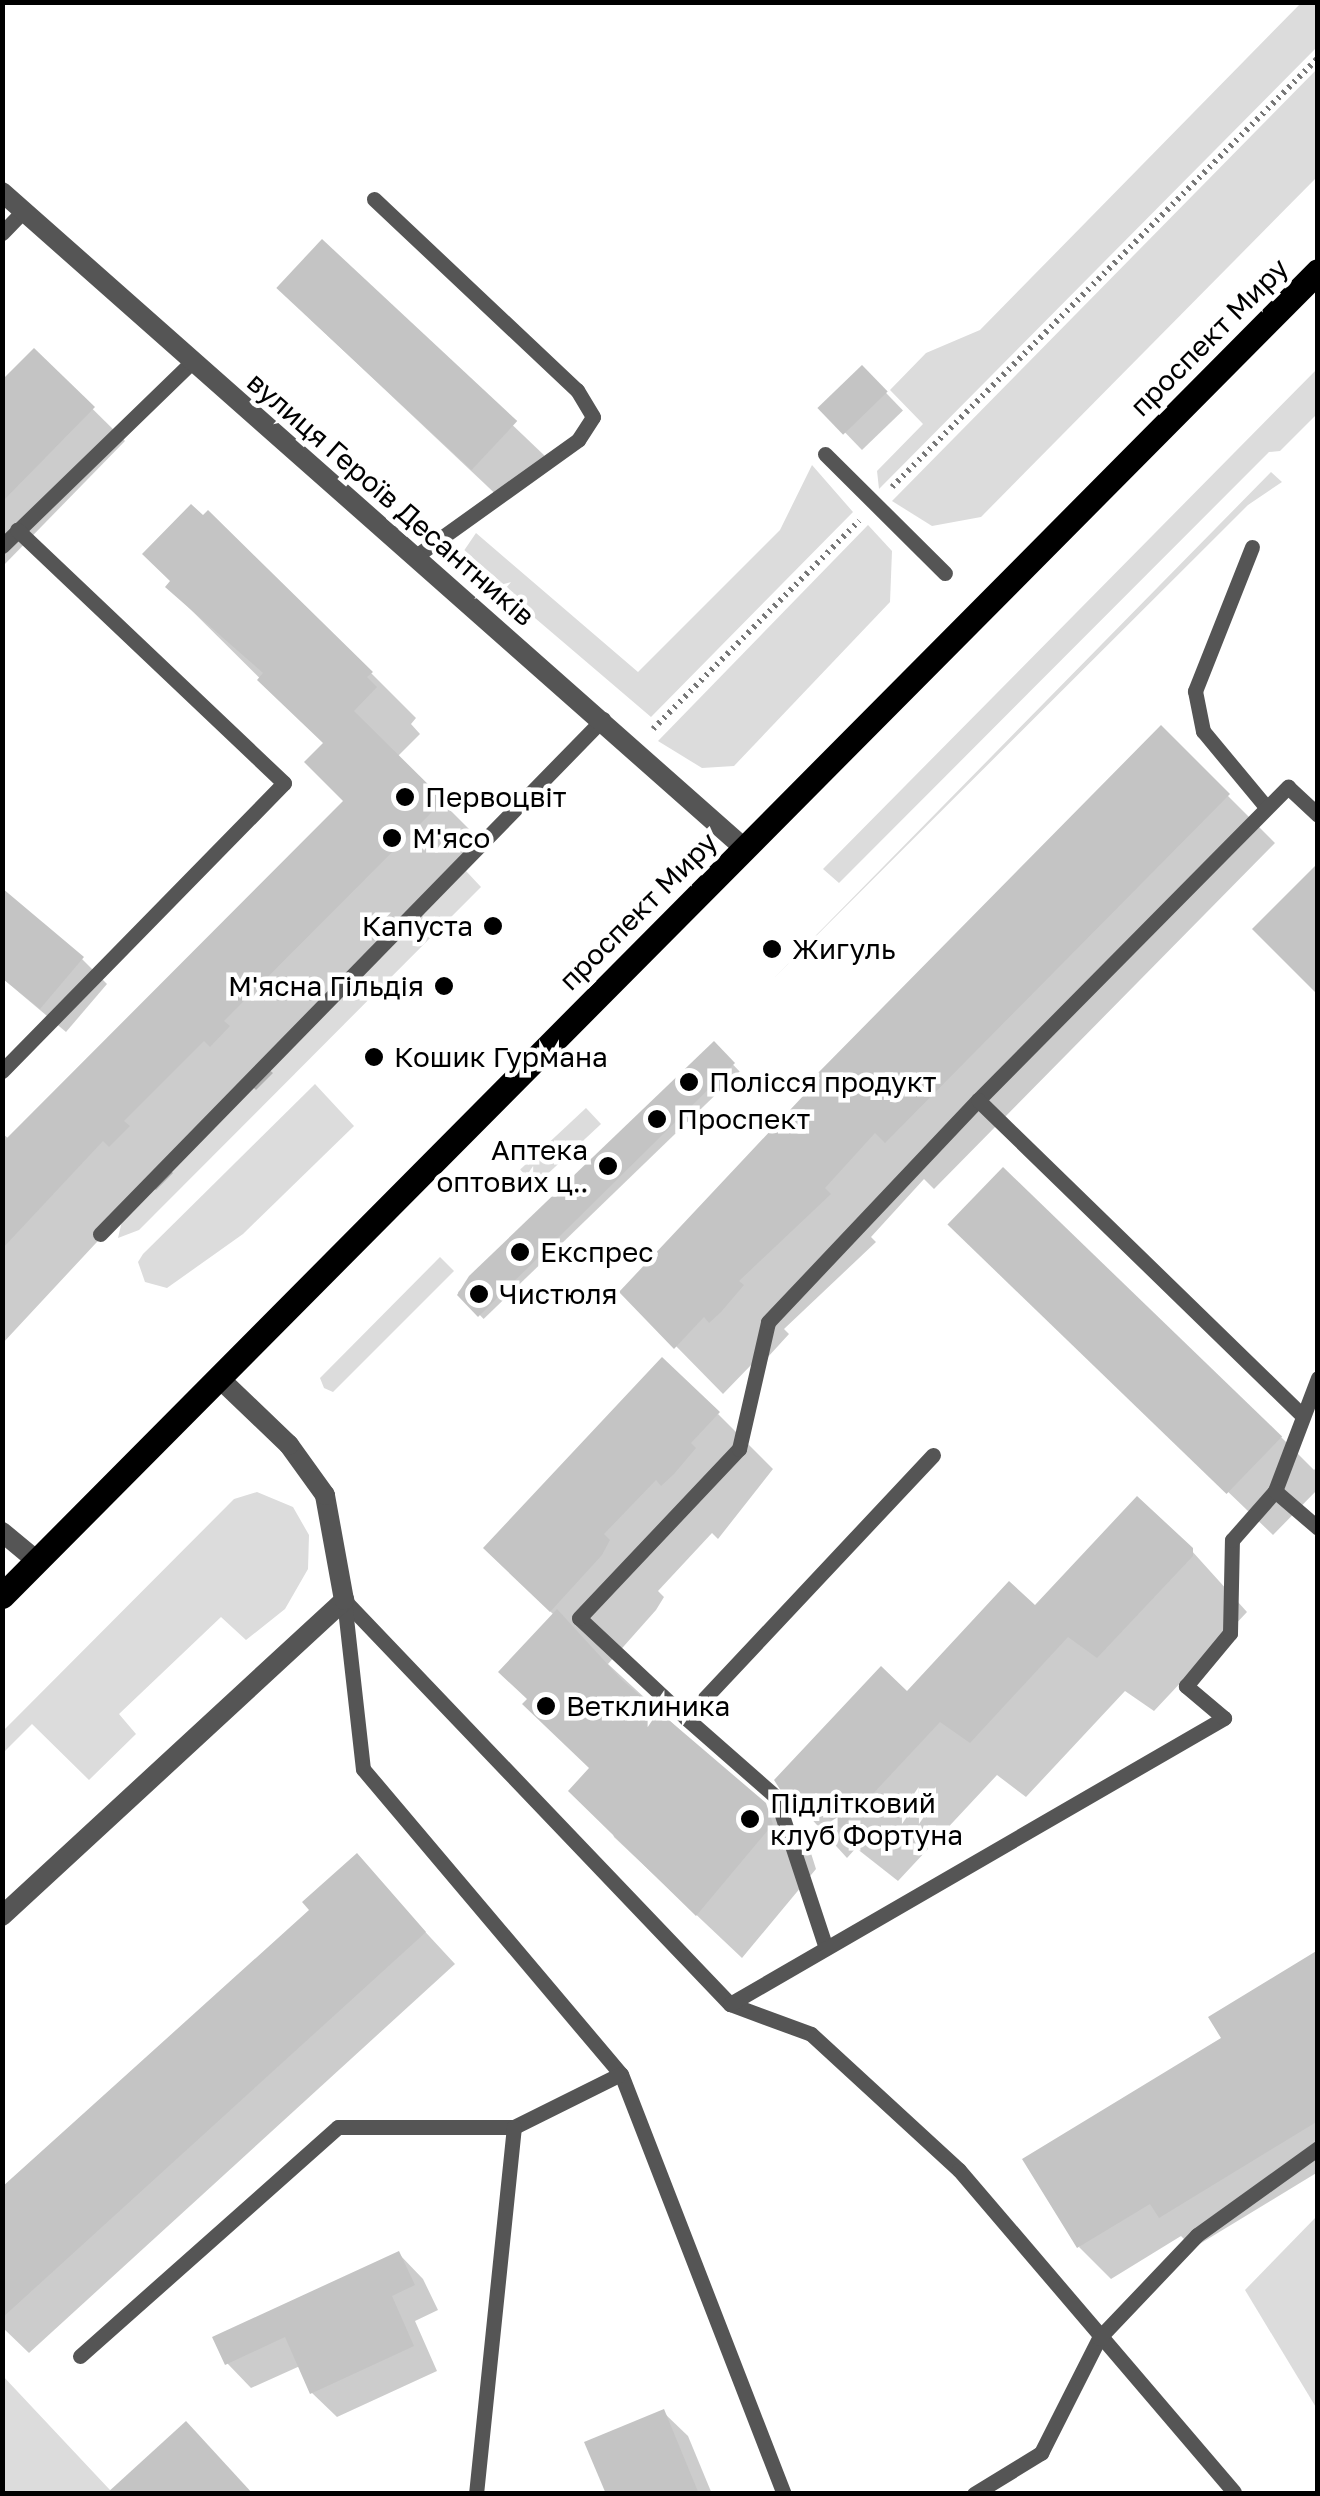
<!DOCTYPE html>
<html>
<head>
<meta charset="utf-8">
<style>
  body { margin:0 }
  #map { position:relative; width:1320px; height:2496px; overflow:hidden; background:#fff; font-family:"Golos Text",sans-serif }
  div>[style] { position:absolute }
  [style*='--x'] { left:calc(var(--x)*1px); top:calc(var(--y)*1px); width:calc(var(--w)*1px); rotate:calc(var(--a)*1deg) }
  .green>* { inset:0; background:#dcdcdc; transform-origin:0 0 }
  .shadow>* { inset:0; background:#0003; transform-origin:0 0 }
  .building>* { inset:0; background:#c4c4c4; transform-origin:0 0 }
  .path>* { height:6px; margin-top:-3px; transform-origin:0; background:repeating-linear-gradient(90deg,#777 0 2.5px,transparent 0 7.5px) }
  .service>* { height:15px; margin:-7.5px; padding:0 7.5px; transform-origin:7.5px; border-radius:7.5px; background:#555 }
  .minor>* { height:20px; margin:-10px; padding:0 10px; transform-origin:10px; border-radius:10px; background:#555 }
  .primary>* { height:25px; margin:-12.5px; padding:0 12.5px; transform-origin:12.5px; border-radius:12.5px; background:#000 }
  .dots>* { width:28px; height:28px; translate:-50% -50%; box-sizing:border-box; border:5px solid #fff; border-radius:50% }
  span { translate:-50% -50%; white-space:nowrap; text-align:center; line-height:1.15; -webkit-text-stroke:9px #fff; paint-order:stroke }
  .street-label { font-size:28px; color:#000 }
  .poi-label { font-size:28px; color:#000 }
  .left { translate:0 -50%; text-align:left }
  .right { translate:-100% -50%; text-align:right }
  .frame { position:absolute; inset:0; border:5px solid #000; pointer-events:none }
</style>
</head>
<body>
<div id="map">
  <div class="green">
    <div style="clip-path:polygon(1301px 3px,1317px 3px,1317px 47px,879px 489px,877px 471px,923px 424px,890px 390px,926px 353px,980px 330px)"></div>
    <div style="clip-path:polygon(1317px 69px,1317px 177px,981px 517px,932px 526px,892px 501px)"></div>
    <div style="clip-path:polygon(1317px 369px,1317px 414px,1280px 451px,1269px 452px,839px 883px,823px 869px)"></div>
    <div style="clip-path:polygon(812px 465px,853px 512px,651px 717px,461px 555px,476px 533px,638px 672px,780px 530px)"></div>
    <div style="clip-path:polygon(1271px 472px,1282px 482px,1248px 505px,774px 978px)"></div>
    <div style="clip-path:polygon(868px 525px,892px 551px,890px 602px,734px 766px,702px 768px,658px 741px)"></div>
    <div style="clip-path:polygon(466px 871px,481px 887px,139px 1230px,118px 1238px,122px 1221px)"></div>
    <div style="clip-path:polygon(315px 1084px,354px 1126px,243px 1234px,167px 1288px,145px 1282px,138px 1262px,143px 1254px)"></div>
    <div style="left:586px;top:1108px;width:22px;height:90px;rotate:47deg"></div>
    <div style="clip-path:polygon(440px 1257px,454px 1271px,333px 1392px,324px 1388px,320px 1378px)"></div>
    <div style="clip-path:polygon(257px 1492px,293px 1507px,309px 1535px,308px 1569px,285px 1609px,246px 1640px,221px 1617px,119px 1714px,136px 1734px,89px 1780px,32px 1724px,3px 1753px,3px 1731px,234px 1499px)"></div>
    <div style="clip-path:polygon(1317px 2216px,1317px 2409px,1245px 2290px)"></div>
    <div style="clip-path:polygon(2px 2375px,110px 2490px,114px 2493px,3px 2493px)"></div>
  </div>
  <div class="shadow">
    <div style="clip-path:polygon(322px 243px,546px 457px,504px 502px,311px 320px)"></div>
    <div style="clip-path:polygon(34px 351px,125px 441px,2px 567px,2px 384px)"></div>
    <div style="left:862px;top:368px;width:59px;height:57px;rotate:46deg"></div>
    <div style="clip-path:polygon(168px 587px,371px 673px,416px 718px,411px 724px,420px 734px,397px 757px,487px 847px,267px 1068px,273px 1073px,256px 1090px,251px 1085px,168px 1168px,173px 1173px,156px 1190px,150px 1185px,2px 1344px,2px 1133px,10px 1140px,346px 801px,326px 744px)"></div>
    <div style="clip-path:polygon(1161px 729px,1275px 843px,934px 1189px,924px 1179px,871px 1237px,876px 1242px,784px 1329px,789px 1334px,758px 1368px,753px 1363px,723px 1394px,623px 1292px)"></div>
    <div style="clip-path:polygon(82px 959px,107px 984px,66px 1032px,2px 978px)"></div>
    <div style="left:714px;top:1045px;width:37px;height:356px;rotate:46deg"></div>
    <div style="clip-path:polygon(996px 1269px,1281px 1437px,1314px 1470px,1318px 1466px,1318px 1489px,1273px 1535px)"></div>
    <div style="clip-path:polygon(718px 1414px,773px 1469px,718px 1539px,712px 1533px,658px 1591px,664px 1597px,656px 1610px,608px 1664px,810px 1850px,816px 1869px,742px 1958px,614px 1837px,591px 1769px,529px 1700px,554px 1615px,486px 1548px)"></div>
    <div style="clip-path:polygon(1191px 1550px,1247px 1612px,1154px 1711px,1125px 1691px,1026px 1797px,997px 1775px,898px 1881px,856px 1848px,847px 1858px,777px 1781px,1035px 1609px)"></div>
    <div style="clip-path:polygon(356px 1857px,455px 1964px,29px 2353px,2px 2327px,2px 2190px,312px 1910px)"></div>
    <div style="clip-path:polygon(1318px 1953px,1318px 2172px,1193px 2248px,1181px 2236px,1111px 2279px,1079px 2247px,1224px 2039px)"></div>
    <div style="clip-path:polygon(399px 2254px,423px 2279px,438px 2310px,415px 2321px,437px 2371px,337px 2417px,312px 2393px,300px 2366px,251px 2388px,227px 2363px)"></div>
    <div style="clip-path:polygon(663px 2412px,688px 2436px,712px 2494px,609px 2494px)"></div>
  </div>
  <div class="building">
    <div style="left:322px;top:239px;width:267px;height:67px;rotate:43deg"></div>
    <div style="clip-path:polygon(34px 348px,95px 407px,2px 502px,2px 380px)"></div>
    <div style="left:862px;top:365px;width:37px;height:62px;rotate:46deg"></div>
    <div style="clip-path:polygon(191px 504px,203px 515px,208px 510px,373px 672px,367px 677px,377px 687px,354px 711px,444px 800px,224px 1021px,230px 1026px,210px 1047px,204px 1041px,124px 1121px,130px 1126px,109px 1147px,103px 1141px,2px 1249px,2px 1143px,343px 801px,304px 762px,323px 743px,257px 680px,263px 673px,165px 587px,170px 581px,142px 554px)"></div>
    <div style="clip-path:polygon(1161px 725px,1230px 794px,885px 1143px,875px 1133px,825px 1188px,831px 1194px,739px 1281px,744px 1285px,721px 1312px,709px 1323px,704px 1317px,674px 1349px,619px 1292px,820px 1078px,816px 1075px)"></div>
    <div style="clip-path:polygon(1318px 863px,1318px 995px,1252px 929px)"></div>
    <div style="clip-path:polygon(2px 888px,84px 957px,40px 1009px,2px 978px)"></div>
    <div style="clip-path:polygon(714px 1041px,735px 1063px,478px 1317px,457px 1295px,469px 1276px)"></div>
    <div style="left:1003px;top:1167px;width:388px;height:80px;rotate:44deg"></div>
    <div style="clip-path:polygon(662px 1357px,720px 1412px,691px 1443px,696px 1448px,674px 1474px,661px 1486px,656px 1480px,604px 1534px,610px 1540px,602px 1555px,550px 1612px,483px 1548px)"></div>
    <div style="clip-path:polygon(1137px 1496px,1193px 1548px,1193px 1556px,1097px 1658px,1068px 1637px,970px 1743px,940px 1722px,841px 1828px,800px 1794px,790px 1805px,774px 1780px,881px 1666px,907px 1691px,1009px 1581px,1035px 1605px)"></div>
    <div style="clip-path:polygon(557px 1609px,622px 1680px,766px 1803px,773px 1824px,696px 1916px,568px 1791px,589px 1768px,522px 1704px,527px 1699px,498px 1672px)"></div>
    <div style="clip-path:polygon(357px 1853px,426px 1932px,2px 2318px,2px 2187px,309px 1910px,302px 1902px)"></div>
    <div style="clip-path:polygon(1318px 1950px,1318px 2121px,1159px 2218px,1150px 2204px,1077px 2248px,1022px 2159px,1221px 2038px,1208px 2017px)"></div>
    <div style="clip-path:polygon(399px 2251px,415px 2285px,392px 2296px,414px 2346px,310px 2394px,285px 2337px,225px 2365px,212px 2337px)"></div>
    <div style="clip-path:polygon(664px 2409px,699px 2494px,606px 2494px,584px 2442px)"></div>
    <div style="clip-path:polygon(186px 2421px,253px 2494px,106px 2494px)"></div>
  </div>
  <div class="path">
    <div style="--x:892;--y:487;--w:605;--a:-45.2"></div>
    <div style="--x:653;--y:729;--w:293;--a:-45.3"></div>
  </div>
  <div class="service">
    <div style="--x:374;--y:199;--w:279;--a:43.3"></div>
    <div style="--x:577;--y:390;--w:31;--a:59"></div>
    <div style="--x:593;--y:417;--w:27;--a:123"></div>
    <div style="--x:578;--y:440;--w:199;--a:144.4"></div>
    <div style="--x:2;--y:233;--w:32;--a:-46"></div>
    <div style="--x:825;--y:454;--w:169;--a:44.8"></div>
    <div style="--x:2;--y:546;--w:263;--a:-44.1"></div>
    <div style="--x:1252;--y:547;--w:155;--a:111.6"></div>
    <div style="--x:1195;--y:691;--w:41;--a:78.7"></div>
    <div style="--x:1203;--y:731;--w:99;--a:50.3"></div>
    <div style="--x:2;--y:1071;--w:403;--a:-45.6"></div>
    <div style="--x:284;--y:783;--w:368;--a:-136.5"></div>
    <div style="--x:978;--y:1100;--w:441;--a:-45.3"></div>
    <div style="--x:1288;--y:787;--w:41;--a:43"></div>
    <div style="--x:100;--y:1234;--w:720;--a:-45.68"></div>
    <div style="--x:933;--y:1455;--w:361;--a:133.2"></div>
    <div style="--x:686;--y:1718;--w:146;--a:-136.9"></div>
    <div style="--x:579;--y:1618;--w:233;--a:-46.6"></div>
    <div style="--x:739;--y:1449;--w:130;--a:-77.1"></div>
    <div style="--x:768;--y:1322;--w:306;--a:-46.6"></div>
    <div style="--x:978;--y:1100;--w:453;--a:44.2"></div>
    <div style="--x:1275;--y:1491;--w:121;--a:-69.2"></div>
    <div style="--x:344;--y:1600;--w:559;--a:46.31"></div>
    <div style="--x:730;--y:2004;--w:86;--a:20.3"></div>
    <div style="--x:811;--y:2034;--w:201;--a:42.6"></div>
    <div style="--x:959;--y:2170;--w:423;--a:49.5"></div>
    <div style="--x:344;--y:1600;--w:170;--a:83.6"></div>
    <div style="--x:363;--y:1769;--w:399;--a:49.8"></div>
    <div style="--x:621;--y:2074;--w:451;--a:68.8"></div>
    <div style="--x:686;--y:1718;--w:120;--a:41.3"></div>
    <div style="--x:776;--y:1797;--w:159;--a:71.7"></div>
    <div style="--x:730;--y:2004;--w:571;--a:-30.07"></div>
    <div style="--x:1224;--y:1718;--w:50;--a:-139.9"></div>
    <div style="--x:1186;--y:1686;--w:69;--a:-50.3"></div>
    <div style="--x:1230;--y:1633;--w:93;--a:-88.8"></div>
    <div style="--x:1232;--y:1540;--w:65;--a:-48.7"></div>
    <div style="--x:1275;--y:1491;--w:57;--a:40.7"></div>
    <div style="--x:80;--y:2356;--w:345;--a:-41.6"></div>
    <div style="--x:338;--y:2127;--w:176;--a:0"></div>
    <div style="--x:514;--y:2127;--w:119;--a:-26.4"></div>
    <div style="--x:476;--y:2494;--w:369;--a:-84.1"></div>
    <div style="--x:974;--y:2494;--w:79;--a:-31.5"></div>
    <div style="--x:1041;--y:2453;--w:129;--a:-63.2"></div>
    <div style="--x:1099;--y:2338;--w:142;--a:-46.4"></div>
    <div style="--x:1197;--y:2235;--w:149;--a:-35.7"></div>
  </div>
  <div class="minor">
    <div style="--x:2;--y:192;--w:990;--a:41.48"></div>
    <div style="--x:2;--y:1532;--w:45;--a:39.6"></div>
    <div style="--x:2;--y:1916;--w:466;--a:-42.7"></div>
    <div style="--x:344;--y:1600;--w:107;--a:-100.3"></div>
    <div style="--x:325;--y:1495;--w:62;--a:-125.8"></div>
    <div style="--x:289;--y:1445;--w:98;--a:-136.2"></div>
  </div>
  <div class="primary">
    <div style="--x:2;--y:1596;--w:1867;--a:-45.2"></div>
  </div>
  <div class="dots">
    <div style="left:405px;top:797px;background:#000"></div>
    <div style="left:392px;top:838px;background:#000"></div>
    <div style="left:493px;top:926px;background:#000"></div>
    <div style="left:772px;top:949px;background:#000"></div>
    <div style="left:444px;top:986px;background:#000"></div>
    <div style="left:374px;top:1057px;background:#000"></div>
    <div style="left:689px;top:1082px;background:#000"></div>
    <div style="left:657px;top:1119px;background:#000"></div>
    <div style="left:608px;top:1166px;background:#000"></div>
    <div style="left:520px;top:1252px;background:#000"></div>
    <div style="left:479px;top:1294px;background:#000"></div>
    <div style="left:546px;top:1706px;background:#000"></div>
    <div style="left:750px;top:1819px;background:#000"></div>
  </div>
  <div class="street-label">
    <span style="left:1209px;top:337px;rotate:-45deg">проспект Миру</span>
    <span style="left:391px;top:499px;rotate:41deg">вулиця Героїв Десантників</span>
    <span style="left:638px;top:911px;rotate:-45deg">проспект Миру</span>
  </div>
  <div class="poi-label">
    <span class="left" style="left:425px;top:797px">Первоцвіт</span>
    <span class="left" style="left:412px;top:838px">М'ясо</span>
    <span class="right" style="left:473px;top:926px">Капуста</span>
    <span class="left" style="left:792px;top:949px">Жигуль</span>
    <span class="right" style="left:424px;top:986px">М'ясна Гільдія</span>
    <span class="left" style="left:394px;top:1057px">Кошик Гурмана</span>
    <span class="left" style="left:709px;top:1082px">Полісся продукт</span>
    <span class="left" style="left:677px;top:1119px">Проспект</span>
    <span class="right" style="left:588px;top:1166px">Аптека<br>оптових ц‥</span>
    <span class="left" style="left:540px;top:1252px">Експрес</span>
    <span class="left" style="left:499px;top:1294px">Чистюля</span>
    <span class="left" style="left:566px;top:1706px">Ветклиника</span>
    <span class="left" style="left:770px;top:1819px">Підлітковий<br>клуб Фортуна</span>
  </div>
  <div class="frame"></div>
</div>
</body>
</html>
